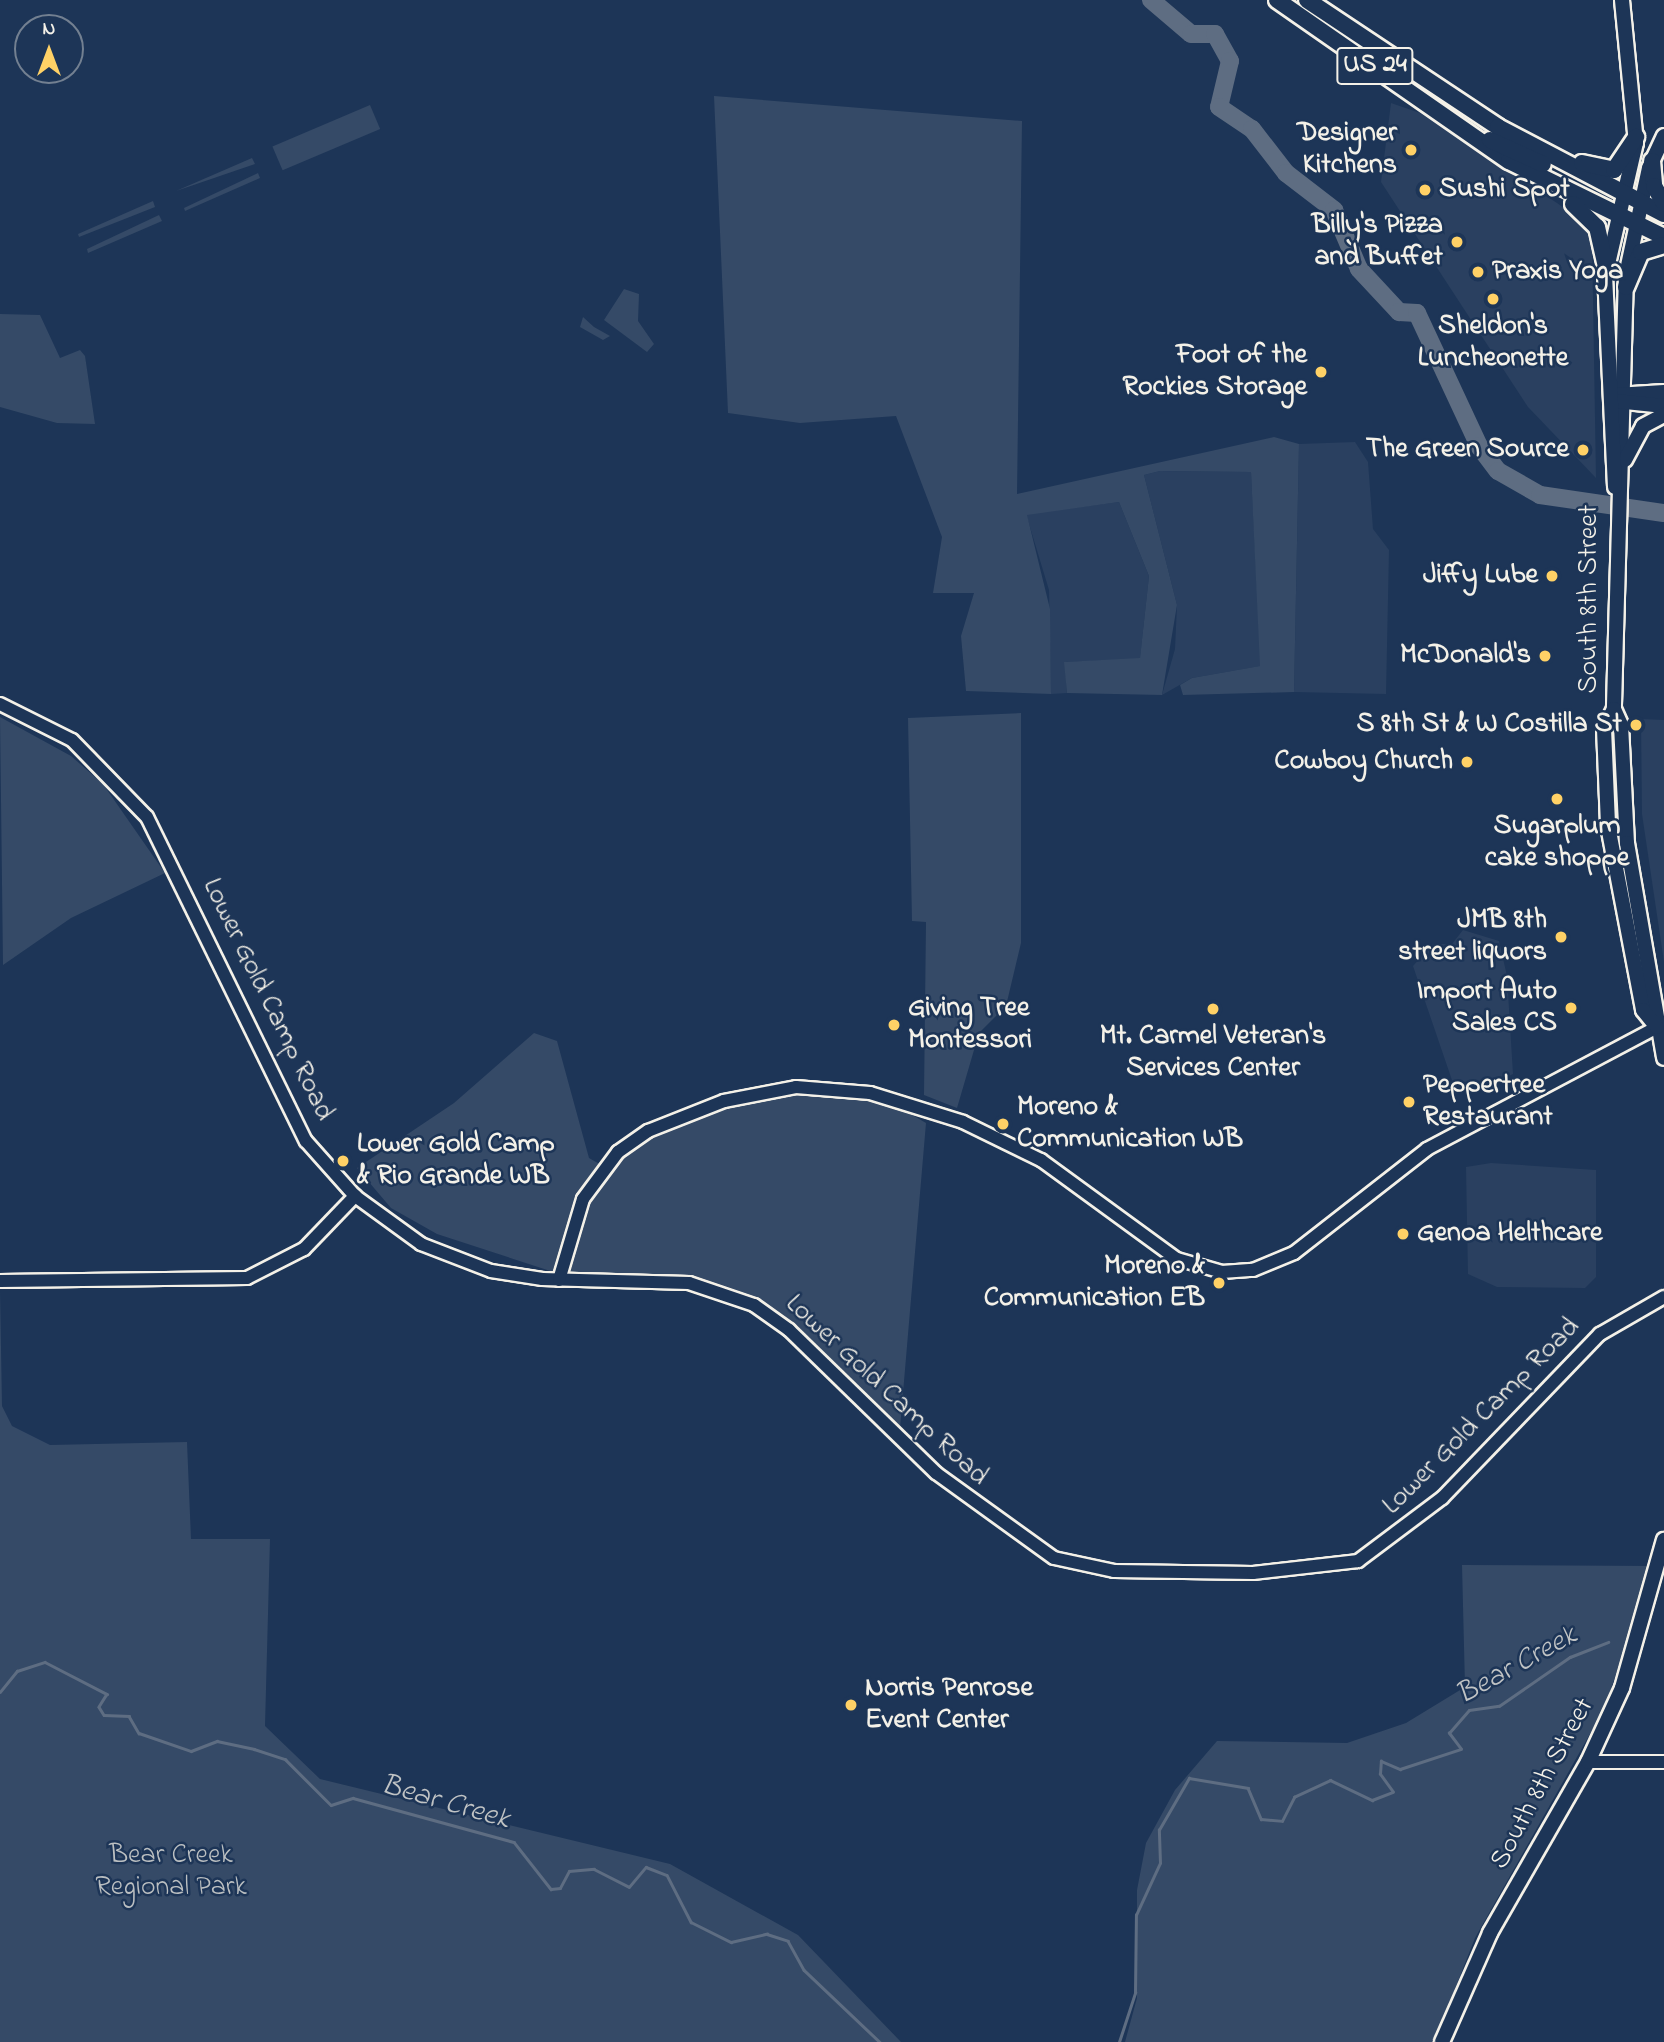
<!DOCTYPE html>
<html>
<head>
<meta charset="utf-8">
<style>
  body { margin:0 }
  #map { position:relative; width:1664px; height:2042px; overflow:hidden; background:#1d3557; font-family:"Indie Flower",sans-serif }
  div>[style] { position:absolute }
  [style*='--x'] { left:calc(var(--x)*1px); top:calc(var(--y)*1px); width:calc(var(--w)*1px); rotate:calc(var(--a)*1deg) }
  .built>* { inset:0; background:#2a4060 }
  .green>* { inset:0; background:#354a67; transform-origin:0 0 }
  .stream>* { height:2.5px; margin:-1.25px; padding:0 1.25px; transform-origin:1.25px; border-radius:1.25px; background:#5e6d82 }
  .river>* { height:18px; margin:-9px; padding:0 9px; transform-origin:9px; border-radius:9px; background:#5e6d82 }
  .roads { filter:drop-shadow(2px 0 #f4f1e8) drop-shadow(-2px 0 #f4f1e8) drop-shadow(0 2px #f4f1e8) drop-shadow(0 -2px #f4f1e8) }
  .tertiary>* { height:12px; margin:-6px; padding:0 6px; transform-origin:6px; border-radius:6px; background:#1d3557 }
  .secondary>* { height:14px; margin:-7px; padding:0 7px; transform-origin:7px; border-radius:7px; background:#1d3557 }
  .trunk>* { height:16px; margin:-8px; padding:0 8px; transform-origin:8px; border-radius:8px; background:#1d3557 }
  .dots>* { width:19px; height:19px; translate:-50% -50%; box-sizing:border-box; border:4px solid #1d3557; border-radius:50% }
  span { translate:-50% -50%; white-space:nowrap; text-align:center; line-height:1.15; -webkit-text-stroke:5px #1d3557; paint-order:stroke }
  .shield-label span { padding:2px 5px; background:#1d3557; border:2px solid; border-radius:5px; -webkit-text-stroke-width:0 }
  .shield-label { font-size:26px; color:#f4f1e8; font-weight:700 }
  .poi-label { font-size:28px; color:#f4f1e8; font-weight:700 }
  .right { translate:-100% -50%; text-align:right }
  .left { translate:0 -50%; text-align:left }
  .street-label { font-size:28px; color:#f4f1e8 }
  .park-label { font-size:28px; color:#bbbfc1 }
  .water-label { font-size:30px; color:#c0c3c4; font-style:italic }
  .north { position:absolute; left:14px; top:14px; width:70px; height:70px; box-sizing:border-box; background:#1d3557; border:2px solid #738091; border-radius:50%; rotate:0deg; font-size:19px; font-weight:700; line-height:28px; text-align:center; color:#f4f1e8 }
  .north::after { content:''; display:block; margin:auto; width:24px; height:32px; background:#ffd166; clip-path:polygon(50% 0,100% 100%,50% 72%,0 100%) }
</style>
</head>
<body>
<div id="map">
  <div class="built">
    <div style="clip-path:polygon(1391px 103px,1420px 113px,1557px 203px,1579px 219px,1592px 240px,1596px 478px,1528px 407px,1381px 182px)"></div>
    <div style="clip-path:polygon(1355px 442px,1368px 462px,1373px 529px,1389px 550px,1386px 694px,1294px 692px,1299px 444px)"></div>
    <div style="clip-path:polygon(1160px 471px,1251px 472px,1261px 666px,1192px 678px,1162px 695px,1175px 649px,1177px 605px,1144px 475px)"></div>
    <div style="clip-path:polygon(1119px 502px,1149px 576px,1140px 659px,1065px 662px,1067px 693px,1051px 694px,1049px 590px,1026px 514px)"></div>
    <div style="clip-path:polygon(1641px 719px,1664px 720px,1664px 962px,1642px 814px)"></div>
    <div style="clip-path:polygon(1463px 930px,1499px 941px,1507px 976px,1513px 1074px,1478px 1091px,1455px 1089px,1413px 966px,1433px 944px,1452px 944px)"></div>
    <div style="clip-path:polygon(1491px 1163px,1596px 1170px,1596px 1277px,1585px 1288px,1497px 1287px,1468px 1274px,1466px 1167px)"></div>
  </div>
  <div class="green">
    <div style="clip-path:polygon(714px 96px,1022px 121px,1017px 494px,1274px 437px,1299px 444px,1294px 692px,1183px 695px,1180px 685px,1192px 678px,1260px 666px,1251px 472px,1160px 471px,1144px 475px,1177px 605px,1162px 695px,1067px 693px,1064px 662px,1140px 658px,1149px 576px,1119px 502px,1027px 515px,1050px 609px,1051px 694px,966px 691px,961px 636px,974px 593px,933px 593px,942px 537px,896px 416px,800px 423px,728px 413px)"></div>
    <div style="left:370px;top:105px;width:26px;height:106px;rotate:67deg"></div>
    <div style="clip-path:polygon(252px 158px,255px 164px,176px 191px)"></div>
    <div style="clip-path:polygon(258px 173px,260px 178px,185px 211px,184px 208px)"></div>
    <div style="clip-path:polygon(153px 201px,155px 207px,79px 237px,78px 234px)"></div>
    <div style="clip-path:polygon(159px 215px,162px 221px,88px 253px,87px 249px)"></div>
    <div style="clip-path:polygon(624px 289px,639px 294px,638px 321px,654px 344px,647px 352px,604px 320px)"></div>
    <div style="clip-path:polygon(0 314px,40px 315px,60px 358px,80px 350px,85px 356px,95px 424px,57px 423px,0 407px)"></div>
    <div style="clip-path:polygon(583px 317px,594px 327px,610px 336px,603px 340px,580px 327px)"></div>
    <div style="clip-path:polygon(1021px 713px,1021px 943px,1006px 1006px,979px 1033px,957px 1108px,924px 1095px,926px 922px,912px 921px,908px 718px)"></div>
    <div style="clip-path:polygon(0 717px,71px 756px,103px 784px,165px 873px,71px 918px,3px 965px)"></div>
    <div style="clip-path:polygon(534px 1033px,557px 1041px,589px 1158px,603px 1166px,648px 1131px,774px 1090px,878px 1095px,926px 1123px,899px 1440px,754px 1305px,689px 1283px,581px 1281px,437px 1234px,391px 1208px,357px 1168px,454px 1103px)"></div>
    <div style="clip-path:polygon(0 1290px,2px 1406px,12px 1426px,50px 1445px,187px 1442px,191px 1539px,270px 1539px,265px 1726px,320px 1779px,670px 1864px,798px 1935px,901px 2042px,0 2042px)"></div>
    <div style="clip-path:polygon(1462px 1565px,1653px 1566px,1604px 1709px,1475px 1938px,1434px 2042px,1125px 2042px,1137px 1998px,1137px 1890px,1146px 1843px,1175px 1790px,1217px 1741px,1347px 1743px,1406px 1723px,1465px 1687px)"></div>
  </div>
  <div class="stream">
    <div style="--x:0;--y:1692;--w:27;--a:-51"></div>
    <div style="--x:17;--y:1671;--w:29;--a:-18"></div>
    <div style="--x:45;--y:1662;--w:70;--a:27.3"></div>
    <div style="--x:107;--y:1694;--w:15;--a:122"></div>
    <div style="--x:99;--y:1707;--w:9;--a:58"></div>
    <div style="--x:104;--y:1715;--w:25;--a:2"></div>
    <div style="--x:129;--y:1716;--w:20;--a:60"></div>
    <div style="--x:139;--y:1733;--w:55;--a:19.1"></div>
    <div style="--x:191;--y:1751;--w:28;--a:-21"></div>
    <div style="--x:217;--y:1741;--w:38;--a:12"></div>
    <div style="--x:254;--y:1749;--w:33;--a:18"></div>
    <div style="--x:285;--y:1759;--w:65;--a:45"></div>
    <div style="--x:331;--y:1805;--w:23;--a:-18"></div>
    <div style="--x:353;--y:1798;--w:167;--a:15.3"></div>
    <div style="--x:514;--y:1842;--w:60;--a:51.8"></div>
    <div style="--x:551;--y:1889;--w:9;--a:-6"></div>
    <div style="--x:560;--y:1888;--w:19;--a:-62"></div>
    <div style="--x:569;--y:1871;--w:25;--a:-5"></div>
    <div style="--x:594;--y:1869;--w:39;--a:27"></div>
    <div style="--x:629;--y:1887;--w:26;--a:-50"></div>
    <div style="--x:646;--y:1867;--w:22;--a:21"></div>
    <div style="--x:667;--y:1875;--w:53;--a:62.9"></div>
    <div style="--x:691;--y:1922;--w:45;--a:26.6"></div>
    <div style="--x:731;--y:1942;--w:37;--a:-13"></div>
    <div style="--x:767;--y:1934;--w:22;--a:18"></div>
    <div style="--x:788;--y:1941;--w:33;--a:61"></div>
    <div style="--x:804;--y:1970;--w:105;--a:43.5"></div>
    <div style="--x:1119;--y:2042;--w:52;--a:-71.9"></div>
    <div style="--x:1135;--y:1993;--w:78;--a:-89.3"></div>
    <div style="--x:1136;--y:1915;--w:57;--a:-65.2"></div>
    <div style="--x:1160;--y:1863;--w:33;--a:-92"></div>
    <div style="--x:1159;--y:1830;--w:60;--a:-60"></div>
    <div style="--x:1189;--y:1778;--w:60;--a:9.6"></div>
    <div style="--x:1248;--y:1788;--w:34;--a:67"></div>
    <div style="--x:1261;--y:1819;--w:21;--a:5"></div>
    <div style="--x:1282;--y:1821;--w:27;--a:-63"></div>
    <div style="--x:1294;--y:1797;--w:40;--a:-25"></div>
    <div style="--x:1330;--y:1780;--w:47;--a:25.5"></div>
    <div style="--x:1372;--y:1800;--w:22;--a:-21"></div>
    <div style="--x:1393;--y:1792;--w:22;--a:-126"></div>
    <div style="--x:1380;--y:1774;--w:13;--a:-86"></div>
    <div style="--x:1381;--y:1761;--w:21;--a:23"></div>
    <div style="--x:1400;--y:1769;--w:64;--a:-18.2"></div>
    <div style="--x:1461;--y:1749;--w:20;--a:-127"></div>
    <div style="--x:1449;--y:1733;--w:30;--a:-49"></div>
    <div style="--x:1469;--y:1710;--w:30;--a:-8"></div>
    <div style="--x:1499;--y:1706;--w:86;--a:-34.6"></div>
    <div style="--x:1570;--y:1657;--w:41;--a:-21.5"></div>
  </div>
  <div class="river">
    <div style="--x:1151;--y:0;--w:52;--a:40.4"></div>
    <div style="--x:1191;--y:34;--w:24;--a:0"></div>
    <div style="--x:1215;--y:34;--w:31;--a:61"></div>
    <div style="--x:1230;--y:61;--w:47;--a:103.4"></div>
    <div style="--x:1219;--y:107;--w:40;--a:34"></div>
    <div style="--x:1252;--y:129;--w:56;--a:52.3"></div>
    <div style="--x:1286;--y:173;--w:61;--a:37.6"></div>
    <div style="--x:1334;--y:210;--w:64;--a:67"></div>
    <div style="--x:1359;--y:269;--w:59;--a:47.1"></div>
    <div style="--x:1399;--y:312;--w:18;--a:3"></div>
    <div style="--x:1417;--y:313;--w:147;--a:65"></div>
    <div style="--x:1479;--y:446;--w:31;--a:53"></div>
    <div style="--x:1498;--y:471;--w:48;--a:29.7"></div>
    <div style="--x:1540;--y:495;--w:125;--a:8.3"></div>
  </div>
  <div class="roads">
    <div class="tertiary">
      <div style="--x:0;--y:704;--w:80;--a:26.6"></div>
      <div style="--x:72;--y:740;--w:107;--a:45.8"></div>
      <div style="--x:147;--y:817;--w:361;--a:63.9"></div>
      <div style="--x:306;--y:1141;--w:74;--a:48.3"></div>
      <div style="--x:355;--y:1196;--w:82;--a:36"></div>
      <div style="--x:421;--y:1244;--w:75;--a:21.1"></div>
      <div style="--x:491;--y:1271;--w:52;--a:8.9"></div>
      <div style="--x:542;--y:1279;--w:147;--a:1.6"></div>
      <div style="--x:689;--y:1283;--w:69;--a:18.7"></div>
      <div style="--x:754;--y:1305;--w:43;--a:35.5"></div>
      <div style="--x:789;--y:1330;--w:205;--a:44.2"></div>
      <div style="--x:936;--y:1473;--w:145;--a:35.8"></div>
      <div style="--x:1054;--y:1558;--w:61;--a:12.2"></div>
      <div style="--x:1114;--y:1571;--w:139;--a:0.8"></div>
      <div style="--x:1253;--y:1573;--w:106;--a:-6.5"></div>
      <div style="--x:1358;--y:1561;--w:105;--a:-36.9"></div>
      <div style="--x:1442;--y:1498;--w:228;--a:-46.1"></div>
      <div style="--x:1600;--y:1334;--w:74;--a:-30"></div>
      <div style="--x:559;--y:1280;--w:84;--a:-73.5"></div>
      <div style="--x:583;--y:1199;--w:59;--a:-53.3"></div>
      <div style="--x:618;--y:1152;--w:37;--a:-35"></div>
      <div style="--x:648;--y:1131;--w:82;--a:-21.5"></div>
      <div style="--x:724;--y:1101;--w:73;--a:-11"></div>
      <div style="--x:796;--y:1087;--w:74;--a:4.6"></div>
      <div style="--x:870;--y:1093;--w:97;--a:17.3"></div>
      <div style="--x:963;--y:1122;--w:87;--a:26"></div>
      <div style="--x:1041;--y:1160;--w:168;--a:36.1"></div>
      <div style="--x:1177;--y:1259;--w:47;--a:16.1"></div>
      <div style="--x:1222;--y:1272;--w:31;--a:-4"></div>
      <div style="--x:1253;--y:1270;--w:44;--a:-22.5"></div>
      <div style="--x:1294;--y:1253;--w:169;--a:-38"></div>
      <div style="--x:1427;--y:1149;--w:260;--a:-27.9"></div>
      <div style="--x:0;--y:1281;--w:247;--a:-0.7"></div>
      <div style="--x:247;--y:1278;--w:64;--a:-27"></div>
      <div style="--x:304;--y:1249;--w:74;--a:-46.1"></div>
      <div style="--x:1588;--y:1762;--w:76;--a:0"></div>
    </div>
    <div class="secondary">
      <div style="--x:1664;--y:136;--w:35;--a:115"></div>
      <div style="--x:1649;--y:168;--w:109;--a:102.1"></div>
      <div style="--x:1626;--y:275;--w:434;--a:91.6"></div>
      <div style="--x:1614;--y:709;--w:17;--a:66"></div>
      <div style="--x:1621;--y:725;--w:118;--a:87.1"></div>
      <div style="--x:1627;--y:843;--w:218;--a:80.2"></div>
      <div style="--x:1616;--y:395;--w:48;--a:-3.6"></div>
      <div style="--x:1616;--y:401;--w:48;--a:5.9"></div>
      <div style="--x:1625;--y:460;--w:38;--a:-62"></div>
      <div style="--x:1643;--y:426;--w:24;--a:-28"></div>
      <div style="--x:1615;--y:487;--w:210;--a:-92.7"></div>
      <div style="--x:1605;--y:277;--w:138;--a:-77"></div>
      <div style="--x:1636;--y:143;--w:144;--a:-95.6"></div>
      <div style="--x:1614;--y:709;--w:22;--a:117"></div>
      <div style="--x:1604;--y:729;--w:97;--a:87.6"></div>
      <div style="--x:1608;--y:826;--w:187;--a:79.2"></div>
      <div style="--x:1643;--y:1010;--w:22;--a:51"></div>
      <div style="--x:1442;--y:2042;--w:119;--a:-66.2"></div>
      <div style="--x:1490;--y:1933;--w:197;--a:-60.2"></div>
      <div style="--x:1588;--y:1762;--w:81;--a:-65.3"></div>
      <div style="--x:1622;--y:1688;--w:154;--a:-74.2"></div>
    </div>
    <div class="trunk">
      <div style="--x:1277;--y:0;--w:282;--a:34.8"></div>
      <div style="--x:1509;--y:161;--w:173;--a:26.1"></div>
      <div style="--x:1307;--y:0;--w:229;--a:33.6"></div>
      <div style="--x:1498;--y:127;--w:187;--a:27.7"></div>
      <div style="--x:1490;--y:140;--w:58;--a:24.4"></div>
      <div style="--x:1652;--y:161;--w:25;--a:85"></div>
      <div style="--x:1654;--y:186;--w:20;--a:60"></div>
      <div style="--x:1582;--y:163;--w:33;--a:12"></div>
      <div style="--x:1614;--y:170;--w:40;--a:-56"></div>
      <div style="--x:1573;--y:204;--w:33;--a:44"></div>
      <div style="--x:1597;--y:227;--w:41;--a:77.3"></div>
      <div style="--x:1626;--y:287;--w:38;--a:-67"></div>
      <div style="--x:1641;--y:252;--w:24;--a:-17"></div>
    </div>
  </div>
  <div class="dots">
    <div style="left:1411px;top:150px;background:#ffd166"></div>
    <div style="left:1425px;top:190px;background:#ffd166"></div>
    <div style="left:1457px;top:242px;background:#ffd166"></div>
    <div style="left:1478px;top:272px;background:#ffd166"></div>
    <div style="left:1493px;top:299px;background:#ffd166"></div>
    <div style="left:1321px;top:372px;background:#ffd166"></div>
    <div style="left:1583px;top:450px;background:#ffd166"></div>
    <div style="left:1552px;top:576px;background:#ffd166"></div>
    <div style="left:1545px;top:656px;background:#ffd166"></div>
    <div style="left:1636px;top:725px;background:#ffd166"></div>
    <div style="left:1467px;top:762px;background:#ffd166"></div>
    <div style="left:1557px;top:799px;background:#ffd166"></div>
    <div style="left:1561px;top:937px;background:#ffd166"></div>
    <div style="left:1571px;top:1008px;background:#ffd166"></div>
    <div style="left:1213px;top:1009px;background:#ffd166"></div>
    <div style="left:894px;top:1025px;background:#ffd166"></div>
    <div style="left:1409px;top:1102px;background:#ffd166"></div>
    <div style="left:1003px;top:1124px;background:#ffd166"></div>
    <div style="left:343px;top:1161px;background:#ffd166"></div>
    <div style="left:1403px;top:1234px;background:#ffd166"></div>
    <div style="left:1219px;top:1283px;background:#ffd166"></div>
    <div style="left:851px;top:1705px;background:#ffd166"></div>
  </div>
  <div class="shield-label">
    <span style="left:1375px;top:66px">US 24</span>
  </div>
  <div class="poi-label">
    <span class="right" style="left:1397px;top:150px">Designer<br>Kitchens</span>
    <span class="left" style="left:1439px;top:190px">Sushi Spot</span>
    <span class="right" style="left:1443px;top:242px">Billy's Pizza<br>and Buffet</span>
    <span class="left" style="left:1492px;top:272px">Praxis Yoga</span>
    <span style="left:1493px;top:343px">Sheldon's<br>Luncheonette</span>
    <span class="right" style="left:1307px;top:372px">Foot of the<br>Rockies Storage</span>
    <span class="right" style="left:1569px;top:450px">The Green Source</span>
    <span class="right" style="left:1538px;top:576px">Jiffy Lube</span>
    <span class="right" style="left:1531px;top:656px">McDonald's</span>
    <span class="right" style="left:1622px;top:725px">S 8th St &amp; W Costilla St</span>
    <span class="right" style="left:1453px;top:762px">Cowboy Church</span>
    <span style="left:1557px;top:843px">Sugarplum<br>cake shoppe</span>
    <span class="right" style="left:1547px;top:937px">JMB 8th<br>street liquors</span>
    <span class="right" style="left:1557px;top:1008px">Import Auto<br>Sales CS</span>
    <span class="left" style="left:908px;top:1025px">Giving Tree<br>Montessori</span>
    <span style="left:1213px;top:1053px">Mt. Carmel Veteran's<br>Services Center</span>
    <span class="left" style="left:1423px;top:1102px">Peppertree<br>Restaurant</span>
    <span class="left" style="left:1017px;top:1124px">Moreno &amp;<br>Communication WB</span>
    <span class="left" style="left:357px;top:1161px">Lower Gold Camp<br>&amp; Rio Grande WB</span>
    <span class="left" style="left:1417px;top:1234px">Genoa Helthcare</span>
    <span class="right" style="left:1205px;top:1283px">Moreno &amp;<br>Communication EB</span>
    <span class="left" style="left:865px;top:1705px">Norris Penrose<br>Event Center</span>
  </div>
  <div class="street-label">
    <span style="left:1590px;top:599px;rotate:-90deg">South 8th Street</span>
    <span style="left:267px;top:1000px;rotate:64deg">Lower Gold Camp Road</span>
    <span style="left:886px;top:1391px;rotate:43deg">Lower Gold Camp Road</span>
    <span style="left:1482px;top:1417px;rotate:-45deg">Lower Gold Camp Road</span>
    <span style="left:1543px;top:1784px;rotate:-62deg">South 8th Street</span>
  </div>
  <div class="park-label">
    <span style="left:171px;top:1872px">Bear Creek<br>Regional Park</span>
  </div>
  <div class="water-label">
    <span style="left:1517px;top:1666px;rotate:-29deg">Bear Creek</span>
    <span style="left:445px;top:1803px;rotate:16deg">Bear Creek</span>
  </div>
  <div class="north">N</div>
</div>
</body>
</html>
